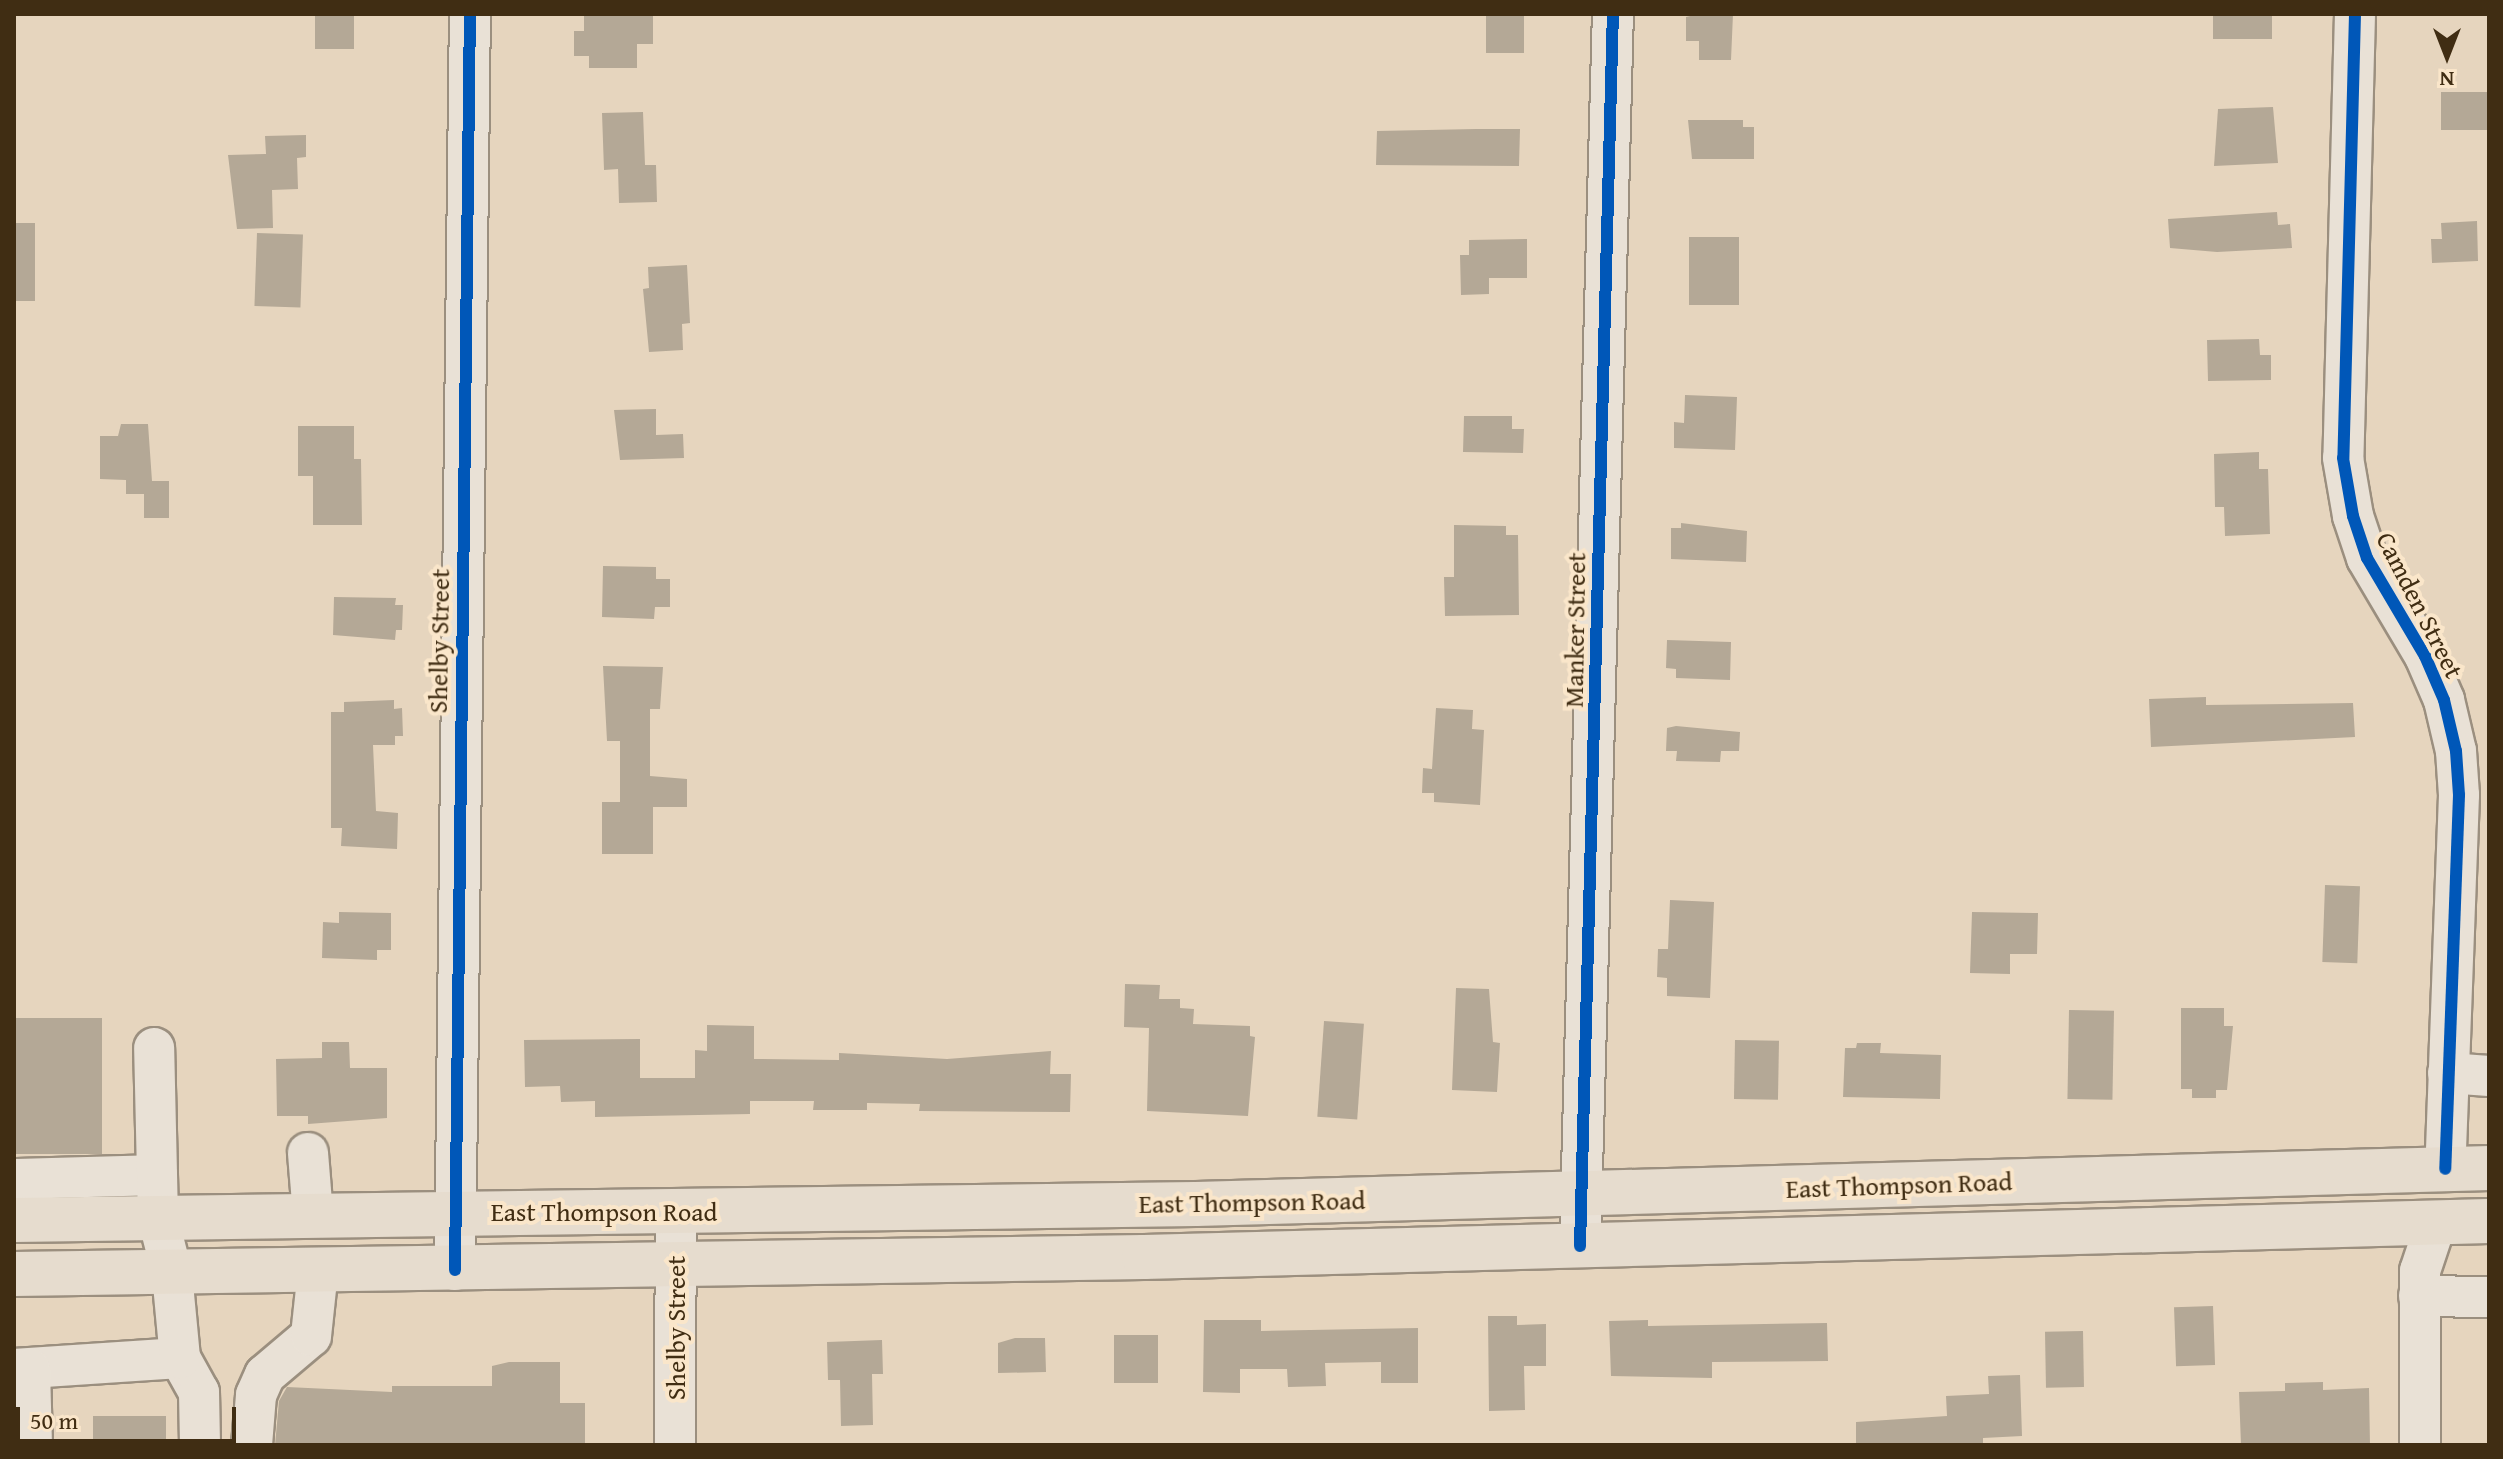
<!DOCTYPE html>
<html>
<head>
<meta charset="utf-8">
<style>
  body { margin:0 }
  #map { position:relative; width:2503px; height:1459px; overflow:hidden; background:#e6d5be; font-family:"Gentium Book Plus",serif }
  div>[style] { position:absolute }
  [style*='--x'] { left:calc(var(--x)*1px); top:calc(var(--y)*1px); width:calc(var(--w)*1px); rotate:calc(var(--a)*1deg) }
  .building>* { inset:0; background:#b4a896; transform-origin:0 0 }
  .roads { filter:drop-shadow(2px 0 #9b8f7f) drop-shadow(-2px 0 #9b8f7f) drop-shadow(0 2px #9b8f7f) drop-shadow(0 -2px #9b8f7f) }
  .minor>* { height:40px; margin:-20px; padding:0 20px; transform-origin:20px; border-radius:20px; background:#e9e1d6 }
  .major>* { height:44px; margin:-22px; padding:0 22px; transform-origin:22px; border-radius:22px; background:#e6dcce }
  .cycleway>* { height:12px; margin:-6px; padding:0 6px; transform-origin:6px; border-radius:6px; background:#0057b8 }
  span { translate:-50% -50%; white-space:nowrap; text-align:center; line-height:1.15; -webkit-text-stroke:8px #fae6ca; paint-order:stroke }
  .street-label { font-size:26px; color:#402d13 }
  .frame { position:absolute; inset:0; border:16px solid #402d13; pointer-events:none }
  .north { position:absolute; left:2407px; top:16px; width:80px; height:80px; -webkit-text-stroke:6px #fae6ca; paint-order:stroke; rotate:180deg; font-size:22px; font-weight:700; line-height:32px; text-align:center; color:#402d13 }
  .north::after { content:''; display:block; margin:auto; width:28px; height:36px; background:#402d13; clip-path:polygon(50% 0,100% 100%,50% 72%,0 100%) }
  .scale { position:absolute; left:16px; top:1407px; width:220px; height:36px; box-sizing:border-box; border:4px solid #402d13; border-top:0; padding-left:10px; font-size:24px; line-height:28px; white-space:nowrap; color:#402d13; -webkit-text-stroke:6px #fae6ca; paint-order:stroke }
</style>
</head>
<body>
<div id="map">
  <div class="building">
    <div style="left:315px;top:14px;width:39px;height:35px"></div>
    <div style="clip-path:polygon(584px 14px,653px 15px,653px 44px,637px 44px,637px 68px,589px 68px,589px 56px,574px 56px,574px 31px,584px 31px)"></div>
    <div style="left:1486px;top:14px;width:38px;height:39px"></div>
    <div style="clip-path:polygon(1699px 14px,1733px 14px,1731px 60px,1699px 60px,1699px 41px,1686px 41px,1686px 17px)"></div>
    <div style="left:2213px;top:14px;width:59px;height:25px"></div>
    <div style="left:2441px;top:92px;width:48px;height:38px"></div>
    <div style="clip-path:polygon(2273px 107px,2278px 163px,2214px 166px,2218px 109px)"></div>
    <div style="clip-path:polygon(643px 112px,645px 165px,656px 165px,657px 202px,619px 203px,618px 169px,604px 170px,602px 113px)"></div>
    <div style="clip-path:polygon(1688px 120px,1743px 120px,1743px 127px,1754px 127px,1754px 159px,1692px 159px)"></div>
    <div style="clip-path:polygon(1476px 129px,1520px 129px,1519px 166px,1376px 165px,1377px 131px)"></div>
    <div style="clip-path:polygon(306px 135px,306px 157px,297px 158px,298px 189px,272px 190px,273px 228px,237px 229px,228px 155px,266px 154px,265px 136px)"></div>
    <div style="clip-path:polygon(2277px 212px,2278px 225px,2290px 224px,2292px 248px,2217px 252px,2170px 248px,2168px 219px)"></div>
    <div style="clip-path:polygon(2477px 221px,2478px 261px,2432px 263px,2431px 239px,2442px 239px,2441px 223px)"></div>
    <div style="left:14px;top:223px;width:21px;height:78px"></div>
    <div style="left:257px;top:233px;width:46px;height:73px;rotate:2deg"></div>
    <div style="left:1689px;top:237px;width:50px;height:68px"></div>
    <div style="clip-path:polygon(1527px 239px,1527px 278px,1489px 278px,1489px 294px,1461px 295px,1460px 255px,1469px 255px,1469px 240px)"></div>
    <div style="clip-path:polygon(687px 265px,690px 323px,682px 324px,683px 350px,649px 352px,643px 289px,649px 288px,648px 267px)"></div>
    <div style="clip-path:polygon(2259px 339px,2260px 355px,2271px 355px,2271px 380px,2208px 381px,2207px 340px)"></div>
    <div style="clip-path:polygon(1685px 395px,1737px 397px,1735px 450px,1674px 448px,1674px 422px,1684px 423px)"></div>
    <div style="clip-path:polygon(656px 409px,656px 435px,683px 434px,684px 458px,620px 460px,614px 410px)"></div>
    <div style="clip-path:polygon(1464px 416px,1512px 416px,1512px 429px,1524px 429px,1523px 453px,1463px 452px)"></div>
    <div style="clip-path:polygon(121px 424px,148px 424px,152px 481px,169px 481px,169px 518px,144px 518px,144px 494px,126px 494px,126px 480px,100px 479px,100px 436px,118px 436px)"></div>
    <div style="clip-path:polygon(298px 426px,354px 426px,354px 459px,361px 459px,362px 525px,313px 525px,313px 476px,298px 476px)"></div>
    <div style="clip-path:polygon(2259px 452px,2259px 469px,2268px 469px,2270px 534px,2225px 536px,2224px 507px,2215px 507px,2214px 454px)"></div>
    <div style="clip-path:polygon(1681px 523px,1747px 531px,1746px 562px,1671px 559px,1671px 528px,1681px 528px)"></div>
    <div style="clip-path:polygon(1454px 525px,1506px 526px,1506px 535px,1518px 535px,1519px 615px,1445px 616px,1444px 577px,1454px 577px)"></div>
    <div style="clip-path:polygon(603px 566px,656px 567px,656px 579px,670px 579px,670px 607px,655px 607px,654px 619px,602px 617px)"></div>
    <div style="clip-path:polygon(334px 597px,396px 598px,395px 605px,403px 605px,402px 630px,396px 630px,395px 640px,333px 635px)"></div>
    <div style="clip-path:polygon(1667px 640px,1731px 642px,1730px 680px,1676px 678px,1676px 669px,1666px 668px)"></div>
    <div style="clip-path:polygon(603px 666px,663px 667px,660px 709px,650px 709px,650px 776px,687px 779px,687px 807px,653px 807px,653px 854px,602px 854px,602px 802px,620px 802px,620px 741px,607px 741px)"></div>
    <div style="clip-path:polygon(2206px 697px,2206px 705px,2353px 703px,2355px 737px,2151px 747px,2149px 699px)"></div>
    <div style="clip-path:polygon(394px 700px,394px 709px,402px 708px,403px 736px,395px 736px,395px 745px,373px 745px,376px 811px,398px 813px,397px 849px,341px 846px,342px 828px,331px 828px,331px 712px,344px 712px,344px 702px)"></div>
    <div style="clip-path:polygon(1436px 708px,1473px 710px,1472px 729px,1484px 730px,1480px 805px,1434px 802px,1434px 793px,1422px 793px,1423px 768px,1432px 769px)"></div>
    <div style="clip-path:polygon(1676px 726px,1740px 732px,1739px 751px,1721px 751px,1720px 762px,1676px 761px,1677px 751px,1666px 751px,1667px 728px)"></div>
    <div style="left:2325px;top:885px;width:35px;height:77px;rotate:2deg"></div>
    <div style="clip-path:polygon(1670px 900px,1714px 902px,1710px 998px,1667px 996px,1667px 978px,1657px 977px,1658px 949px,1668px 949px)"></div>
    <div style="clip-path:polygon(339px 912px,391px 913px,391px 950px,377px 950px,377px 960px,322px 958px,323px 922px,339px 923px)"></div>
    <div style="clip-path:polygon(1972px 912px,2038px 913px,2037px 954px,2010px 954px,2010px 974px,1970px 973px)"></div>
    <div style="clip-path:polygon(1125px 984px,1160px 985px,1159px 999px,1180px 999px,1180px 1008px,1194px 1009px,1193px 1024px,1250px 1026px,1250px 1036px,1255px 1037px,1248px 1116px,1147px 1111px,1149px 1028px,1124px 1027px)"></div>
    <div style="clip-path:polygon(1456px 988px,1489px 989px,1493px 1042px,1500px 1043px,1497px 1092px,1452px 1090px)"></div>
    <div style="clip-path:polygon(2181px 1008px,2224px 1008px,2224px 1026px,2233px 1026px,2227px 1090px,2216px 1090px,2216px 1098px,2192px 1098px,2192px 1089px,2181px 1089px)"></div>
    <div style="left:2069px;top:1010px;width:45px;height:89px;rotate:1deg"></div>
    <div style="left:102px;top:1018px;width:136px;height:88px;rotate:90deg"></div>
    <div style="left:1324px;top:1021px;width:40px;height:96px;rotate:4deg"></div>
    <div style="clip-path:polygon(707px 1025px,754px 1026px,754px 1059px,839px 1060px,839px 1053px,947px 1059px,1051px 1051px,1050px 1074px,1071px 1074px,1070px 1112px,919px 1111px,920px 1104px,867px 1103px,867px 1110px,813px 1110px,814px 1101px,750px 1101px,750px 1114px,595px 1117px,595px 1101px,561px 1102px,560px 1086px,525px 1087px,524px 1040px,640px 1039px,640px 1078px,695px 1078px,695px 1050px,707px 1051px)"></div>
    <div style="left:1735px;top:1040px;width:44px;height:59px;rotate:1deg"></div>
    <div style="clip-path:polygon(322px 1042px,349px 1042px,350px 1068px,387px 1068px,387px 1118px,308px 1124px,308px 1116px,277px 1116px,276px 1059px,322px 1058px)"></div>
    <div style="clip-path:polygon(1857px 1043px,1881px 1043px,1880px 1053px,1941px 1055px,1940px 1099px,1843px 1097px,1845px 1048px,1856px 1048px)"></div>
    <div style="left:2213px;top:1306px;width:59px;height:39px;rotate:88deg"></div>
    <div style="clip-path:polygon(1488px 1316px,1517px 1316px,1517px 1325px,1546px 1324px,1546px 1366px,1524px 1366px,1525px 1410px,1489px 1411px)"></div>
    <div style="clip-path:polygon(1204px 1320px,1261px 1320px,1261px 1331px,1418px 1328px,1418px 1383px,1381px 1383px,1381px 1362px,1325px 1363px,1326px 1386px,1288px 1387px,1287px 1369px,1240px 1369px,1240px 1393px,1203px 1392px)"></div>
    <div style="clip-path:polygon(1648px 1320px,1648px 1326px,1827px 1323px,1828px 1361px,1712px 1362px,1712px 1378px,1611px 1376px,1609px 1321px)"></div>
    <div style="left:2083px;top:1331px;width:56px;height:38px;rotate:89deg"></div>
    <div style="left:1114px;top:1335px;width:44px;height:48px"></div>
    <div style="clip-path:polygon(1015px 1338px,1045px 1338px,1046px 1372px,998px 1373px,998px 1343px)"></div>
    <div style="clip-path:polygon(882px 1340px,883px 1374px,872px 1374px,873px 1425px,841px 1426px,840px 1380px,828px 1380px,827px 1342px)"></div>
    <div style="clip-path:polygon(509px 1362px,560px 1362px,560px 1403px,585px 1403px,585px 1445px,275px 1445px,279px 1401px,287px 1387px,392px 1392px,392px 1386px,492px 1386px,492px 1366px)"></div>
    <div style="clip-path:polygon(2020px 1375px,2022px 1436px,1983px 1438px,1983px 1445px,1856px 1445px,1856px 1422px,1947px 1416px,1946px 1396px,1989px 1394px,1988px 1376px)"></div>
    <div style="clip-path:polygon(2323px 1382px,2323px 1390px,2369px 1388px,2370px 1445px,2241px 1445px,2239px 1392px,2285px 1391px,2285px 1383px)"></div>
    <div style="left:166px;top:1416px;width:29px;height:73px;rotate:90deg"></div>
  </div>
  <div class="roads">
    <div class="minor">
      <div style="--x:2355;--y:14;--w:444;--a:91.5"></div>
      <div style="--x:2343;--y:458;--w:59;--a:80.2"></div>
      <div style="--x:2353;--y:516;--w:44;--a:71.6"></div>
      <div style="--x:2367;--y:558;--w:114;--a:59.4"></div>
      <div style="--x:2425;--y:656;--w:48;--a:66.6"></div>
      <div style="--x:2444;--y:700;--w:52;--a:76.8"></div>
      <div style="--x:2456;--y:751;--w:44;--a:86.1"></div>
      <div style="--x:2459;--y:795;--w:374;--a:92.1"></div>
      <div style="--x:2448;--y:1073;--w:41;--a:4.2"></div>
      <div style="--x:308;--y:1153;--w:62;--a:85.4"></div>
      <div style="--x:14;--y:1179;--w:143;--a:-1.6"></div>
      <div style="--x:1580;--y:1246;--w:1232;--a:-88.47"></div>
      <div style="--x:455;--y:1270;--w:1256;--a:-89.32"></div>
      <div style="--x:2419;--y:1296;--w:70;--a:0.8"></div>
      <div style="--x:180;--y:1358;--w:39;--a:61"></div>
      <div style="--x:199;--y:1392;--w:53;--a:88.9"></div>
      <div style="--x:14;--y:1369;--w:166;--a:-3.8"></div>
      <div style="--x:180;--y:1358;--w:85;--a:-95.4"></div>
      <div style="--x:172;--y:1273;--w:57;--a:-104.3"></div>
      <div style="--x:158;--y:1218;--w:170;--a:-91.3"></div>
      <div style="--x:30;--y:1369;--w:76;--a:88.5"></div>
      <div style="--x:252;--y:1445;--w:50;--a:-85.4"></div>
      <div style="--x:256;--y:1395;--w:22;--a:-66"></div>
      <div style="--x:265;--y:1375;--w:60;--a:-40.3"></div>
      <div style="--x:311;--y:1336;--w:65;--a:-83.9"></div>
      <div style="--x:675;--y:1445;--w:234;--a:-89.8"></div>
      <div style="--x:2420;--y:1445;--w:174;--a:-90"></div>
      <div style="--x:2420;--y:1271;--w:51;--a:-71.6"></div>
    </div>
    <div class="major">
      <div style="--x:14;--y:1220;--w:1182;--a:-0.78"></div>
      <div style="--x:1196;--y:1204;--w:1294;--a:-1.59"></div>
      <div style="--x:14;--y:1274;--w:1130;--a:-0.86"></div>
      <div style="--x:1144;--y:1257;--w:1345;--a:-1.53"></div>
    </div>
  </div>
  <div class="cycleway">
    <div style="--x:2355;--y:14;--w:444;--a:91.5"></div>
    <div style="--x:2343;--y:458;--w:59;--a:80.2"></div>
    <div style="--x:2353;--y:516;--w:44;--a:71.6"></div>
    <div style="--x:2367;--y:558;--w:114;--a:59.4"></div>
    <div style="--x:2425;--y:656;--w:48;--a:66.6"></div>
    <div style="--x:2444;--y:700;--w:52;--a:76.8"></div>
    <div style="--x:2456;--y:751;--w:44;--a:86.1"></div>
    <div style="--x:2459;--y:795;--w:374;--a:92.1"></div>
    <div style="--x:1580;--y:1246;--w:1232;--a:-88.47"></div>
    <div style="--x:455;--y:1270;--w:1256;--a:-89.32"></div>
  </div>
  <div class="street-label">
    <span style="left:2420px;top:605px;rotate:63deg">Camden Street</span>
    <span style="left:1575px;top:630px;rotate:-89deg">Manker Street</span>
    <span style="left:439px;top:641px;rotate:-89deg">Shelby Street</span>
    <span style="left:1899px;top:1185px;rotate:-2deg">East Thompson Road</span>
    <span style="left:1252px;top:1202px;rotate:-1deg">East Thompson Road</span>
    <span style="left:604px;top:1212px">East Thompson Road</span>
    <span style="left:676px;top:1328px;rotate:-90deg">Shelby Street</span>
  </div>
  <div class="frame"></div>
  <div class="north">N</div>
  <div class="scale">50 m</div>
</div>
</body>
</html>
